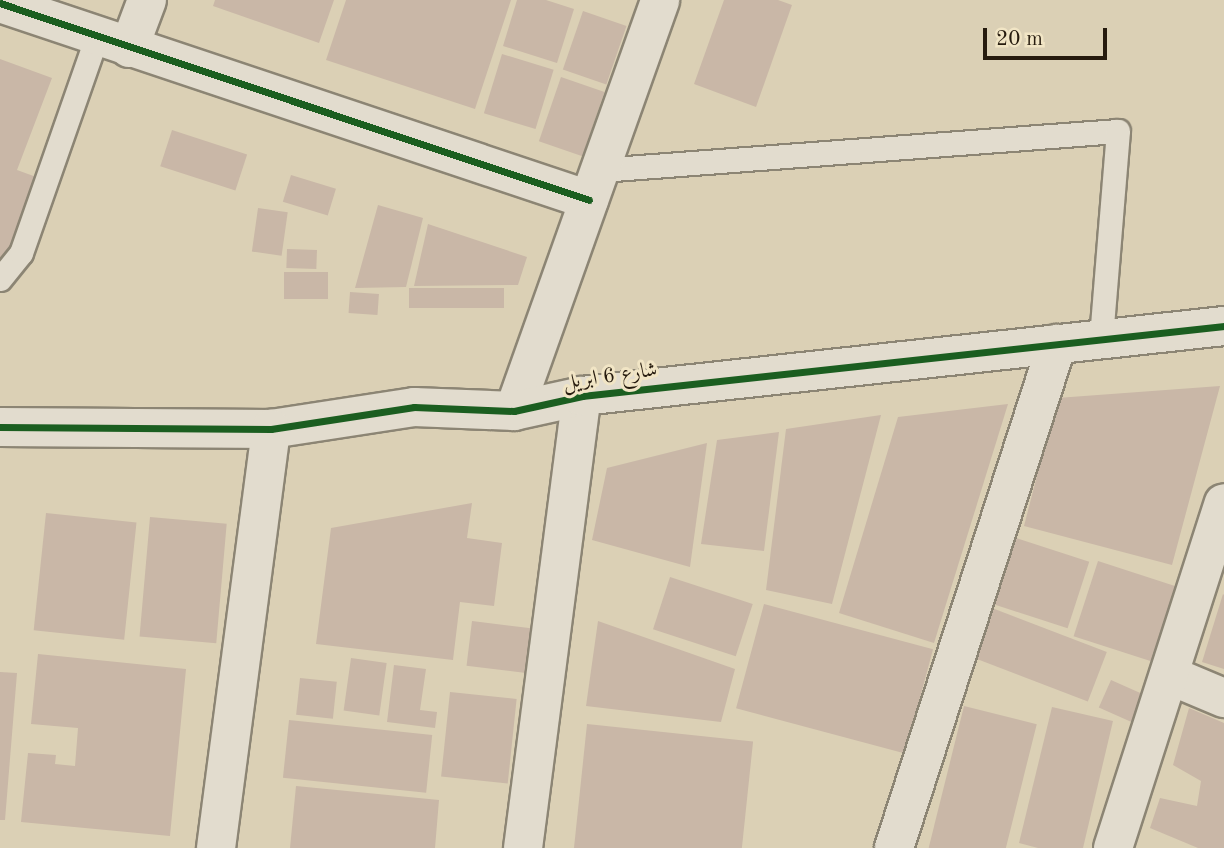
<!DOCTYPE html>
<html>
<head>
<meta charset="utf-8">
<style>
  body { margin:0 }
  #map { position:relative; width:1224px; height:848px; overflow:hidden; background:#dbd0b5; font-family:"Old Standard TT",Amiri,serif }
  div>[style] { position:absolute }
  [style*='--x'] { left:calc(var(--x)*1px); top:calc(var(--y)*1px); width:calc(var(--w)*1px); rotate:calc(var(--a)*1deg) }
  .building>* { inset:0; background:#c9b7a7; transform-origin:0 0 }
  .roads { filter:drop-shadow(2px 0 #8c8574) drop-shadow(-2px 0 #8c8574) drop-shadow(0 2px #8c8574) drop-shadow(0 -2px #8c8574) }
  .lane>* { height:23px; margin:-11.5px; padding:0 11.5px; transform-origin:11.5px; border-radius:11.5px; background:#e2dcce }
  .street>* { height:38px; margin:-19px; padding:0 19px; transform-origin:19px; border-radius:19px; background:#e2dcce }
  .secondary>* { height:38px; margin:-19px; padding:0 19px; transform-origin:19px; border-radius:19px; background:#e2dcce }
  .cycleway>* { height:7px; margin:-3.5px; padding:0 3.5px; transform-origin:3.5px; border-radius:3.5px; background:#1b5e20 }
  span { translate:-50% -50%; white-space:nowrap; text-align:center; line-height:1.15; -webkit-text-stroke:6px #f1e5c5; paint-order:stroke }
  .street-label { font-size:21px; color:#261b0e }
  .scale { position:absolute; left:983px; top:28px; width:124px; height:32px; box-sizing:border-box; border:4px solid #261b0e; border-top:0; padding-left:9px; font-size:21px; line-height:24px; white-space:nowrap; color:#261b0e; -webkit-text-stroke:5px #f1e5c5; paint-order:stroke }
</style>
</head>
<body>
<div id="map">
  <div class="building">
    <div style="clip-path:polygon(215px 0,334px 0,319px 43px,213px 6px)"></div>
    <div style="clip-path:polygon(346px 0,511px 0,475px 109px,326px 60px)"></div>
    <div style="clip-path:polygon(517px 0,546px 0,574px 9px,557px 63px,503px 46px)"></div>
    <div style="clip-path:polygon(724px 0,778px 0,792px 5px,756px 107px,694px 84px)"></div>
    <div style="left:583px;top:11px;width:46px;height:62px;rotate:19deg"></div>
    <div style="left:502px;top:54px;width:54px;height:62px;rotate:17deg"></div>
    <div style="clip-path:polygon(0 59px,52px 78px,17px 170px,39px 178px,5px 269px,0 267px)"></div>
    <div style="left:561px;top:77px;width:46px;height:68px;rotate:19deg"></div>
    <div style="left:172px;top:130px;width:79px;height:38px;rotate:18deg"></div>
    <div style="left:291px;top:175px;width:47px;height:28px;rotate:17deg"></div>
    <div style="clip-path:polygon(378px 205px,423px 218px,406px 287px,355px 288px)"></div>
    <div style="left:258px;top:208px;width:30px;height:44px;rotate:8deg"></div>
    <div style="clip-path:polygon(428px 224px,527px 257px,518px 285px,414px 286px)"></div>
    <div style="left:287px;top:249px;width:30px;height:19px;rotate:2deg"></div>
    <div style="left:328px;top:272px;width:27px;height:44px;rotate:90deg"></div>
    <div style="left:504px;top:288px;width:20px;height:95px;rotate:90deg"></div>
    <div style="left:350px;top:292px;width:29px;height:21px;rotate:4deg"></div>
    <div style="clip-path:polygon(1220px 386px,1172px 565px,1024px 526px,1057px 398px)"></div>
    <div style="clip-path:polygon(1008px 404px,934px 643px,839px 613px,898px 417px)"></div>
    <div style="clip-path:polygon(881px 415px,832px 604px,766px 590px,786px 429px)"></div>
    <div style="clip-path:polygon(779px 432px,764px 551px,701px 544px,717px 440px)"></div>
    <div style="clip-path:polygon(707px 443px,690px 567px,592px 540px,607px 468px)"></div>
    <div style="clip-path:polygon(472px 503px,467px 538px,502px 543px,494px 606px,460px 602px,453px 660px,316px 644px,331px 528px)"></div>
    <div style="left:46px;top:513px;width:91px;height:118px;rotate:6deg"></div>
    <div style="left:150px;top:517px;width:77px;height:120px;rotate:5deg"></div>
    <div style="left:1016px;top:538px;width:77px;height:70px;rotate:18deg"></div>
    <div style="left:1098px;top:561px;width:97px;height:79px;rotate:18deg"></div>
    <div style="left:670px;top:577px;width:87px;height:55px;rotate:18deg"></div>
    <div style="clip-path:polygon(1223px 594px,1224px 595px,1224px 669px,1202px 662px)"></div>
    <div style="left:764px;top:604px;width:175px;height:108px;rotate:15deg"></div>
    <div style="left:992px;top:608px;width:123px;height:53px;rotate:21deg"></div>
    <div style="left:472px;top:621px;width:68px;height:45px;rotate:7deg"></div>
    <div style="clip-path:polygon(598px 621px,735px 669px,721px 722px,586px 706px)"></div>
    <div style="clip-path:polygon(38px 654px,186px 669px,170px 836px,21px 822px,28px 753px,56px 755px,55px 764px,75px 766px,78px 728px,31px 724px)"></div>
    <div style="left:351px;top:658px;width:36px;height:53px;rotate:8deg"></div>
    <div style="clip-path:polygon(394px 665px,426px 669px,420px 710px,437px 712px,435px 728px,387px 722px)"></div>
    <div style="clip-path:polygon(0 672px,17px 673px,5px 820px,0 820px)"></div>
    <div style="left:300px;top:678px;width:37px;height:37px;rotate:6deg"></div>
    <div style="left:1111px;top:680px;width:37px;height:30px;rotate:24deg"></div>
    <div style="left:450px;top:692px;width:67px;height:85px;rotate:6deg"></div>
    <div style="left:964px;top:706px;width:75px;height:146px;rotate:14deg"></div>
    <div style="clip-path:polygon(1052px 707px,1113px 721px,1083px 848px,1038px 848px,1019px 843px)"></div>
    <div style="clip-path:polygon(1189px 708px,1224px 723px,1224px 848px,1198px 848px,1150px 828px,1160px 798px,1197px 806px,1201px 781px,1173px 765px)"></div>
    <div style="left:289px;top:720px;width:144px;height:58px;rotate:6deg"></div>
    <div style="left:587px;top:724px;width:167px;height:125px;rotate:6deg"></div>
    <div style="clip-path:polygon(296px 786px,439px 800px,435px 848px,290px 848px)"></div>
  </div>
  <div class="roads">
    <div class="lane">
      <div style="--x:600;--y:170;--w:519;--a:-4.31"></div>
      <div style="--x:1118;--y:131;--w:209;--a:94.7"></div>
      <div style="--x:0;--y:279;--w:33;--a:-51"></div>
      <div style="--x:21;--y:253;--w:230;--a:-70.7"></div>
    </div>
    <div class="street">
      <div style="--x:0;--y:3;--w:621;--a:18.49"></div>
      <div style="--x:129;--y:48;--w:51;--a:-69.4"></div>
      <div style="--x:1169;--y:675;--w:60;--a:22.7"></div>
      <div style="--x:523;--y:848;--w:456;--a:-82.6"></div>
      <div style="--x:894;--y:848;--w:530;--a:-72.08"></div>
      <div style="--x:1113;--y:848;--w:362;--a:-72.2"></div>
    </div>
    <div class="secondary">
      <div style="--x:514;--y:411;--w:436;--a:-70.4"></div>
      <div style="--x:0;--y:427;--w:271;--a:0.4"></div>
      <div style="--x:271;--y:429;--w:145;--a:-8.7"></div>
      <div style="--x:414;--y:407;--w:100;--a:2.3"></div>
      <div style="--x:514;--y:411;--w:70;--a:-12.4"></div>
      <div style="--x:582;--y:396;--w:646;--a:-6.22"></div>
      <div style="--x:216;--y:848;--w:423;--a:-82.5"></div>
    </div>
  </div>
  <div class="cycleway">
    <div style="--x:0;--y:3;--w:621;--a:18.49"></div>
    <div style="--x:0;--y:427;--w:271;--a:0.4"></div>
    <div style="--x:271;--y:429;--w:145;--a:-8.7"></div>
    <div style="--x:414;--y:407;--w:100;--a:2.3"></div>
    <div style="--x:514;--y:411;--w:70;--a:-12.4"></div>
    <div style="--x:582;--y:396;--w:646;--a:-6.22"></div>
  </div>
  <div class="street-label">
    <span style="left:610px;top:377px;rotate:-8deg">شارع 6 ابريل</span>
  </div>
  <div class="scale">20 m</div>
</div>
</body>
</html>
